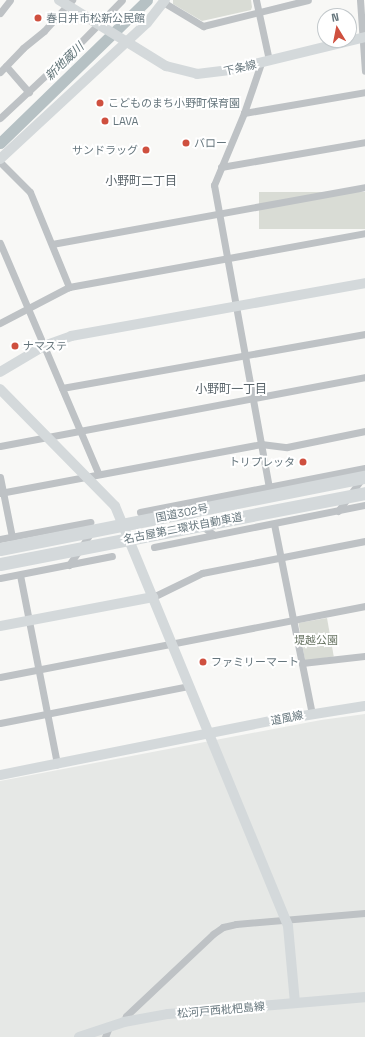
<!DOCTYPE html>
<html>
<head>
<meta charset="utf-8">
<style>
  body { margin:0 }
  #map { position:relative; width:365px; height:1037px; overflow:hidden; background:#f8f8f6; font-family:"Space Grotesk","Noto Sans JP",sans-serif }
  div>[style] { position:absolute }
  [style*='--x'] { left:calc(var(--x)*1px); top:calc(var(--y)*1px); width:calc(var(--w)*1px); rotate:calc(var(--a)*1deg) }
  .built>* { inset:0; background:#e6e8e6 }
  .green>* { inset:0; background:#d9dcd5; transform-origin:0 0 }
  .river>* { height:11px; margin:-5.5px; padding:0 5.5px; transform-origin:5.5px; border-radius:5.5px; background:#b6c1c4 }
  .street>* { height:7px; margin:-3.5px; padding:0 3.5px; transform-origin:3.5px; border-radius:3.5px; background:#bec2c5 }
  .secondary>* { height:10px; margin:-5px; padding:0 5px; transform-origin:5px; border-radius:5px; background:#d4d9db }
  .highway>* { height:13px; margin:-6.5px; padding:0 6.5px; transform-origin:6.5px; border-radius:6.5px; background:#d4d9db }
  .dots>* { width:11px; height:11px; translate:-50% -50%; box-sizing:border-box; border:2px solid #fff; border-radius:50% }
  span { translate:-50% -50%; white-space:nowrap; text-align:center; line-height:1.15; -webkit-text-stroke:4px #fff; paint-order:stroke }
  .poi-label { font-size:11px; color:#66767d }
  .left { translate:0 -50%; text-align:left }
  .right { translate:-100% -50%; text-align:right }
  .street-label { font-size:11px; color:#66767d }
  .park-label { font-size:11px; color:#6a7665 }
  .water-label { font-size:12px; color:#617478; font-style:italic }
  .neighbourhood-label { font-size:12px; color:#586369 }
  .north { position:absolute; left:317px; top:8px; width:40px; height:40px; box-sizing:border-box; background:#fff; border:1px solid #c2c8cb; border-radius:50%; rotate:350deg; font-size:11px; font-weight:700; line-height:16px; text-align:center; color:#66767d }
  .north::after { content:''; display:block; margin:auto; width:14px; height:18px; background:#cf503f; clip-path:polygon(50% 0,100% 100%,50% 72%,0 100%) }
</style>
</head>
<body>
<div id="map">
  <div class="built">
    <div style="clip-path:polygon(365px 714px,365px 1037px,0 1037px,0 781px,321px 720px)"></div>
  </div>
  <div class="green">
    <div style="clip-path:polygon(173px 0,251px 0,252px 7px,251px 10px,202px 21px,173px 4px)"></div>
    <div style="left:365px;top:192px;width:37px;height:106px;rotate:90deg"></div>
    <div style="left:327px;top:618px;width:39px;height:29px;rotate:80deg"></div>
  </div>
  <div class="river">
    <div style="--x:0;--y:143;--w:205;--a:-44.2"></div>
  </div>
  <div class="street">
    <div style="--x:256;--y:0;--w:61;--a:77.8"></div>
    <div style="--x:360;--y:0;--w:71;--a:86"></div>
    <div style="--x:163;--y:2;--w:47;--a:31"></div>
    <div style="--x:203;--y:26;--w:108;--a:-13.9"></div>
    <div style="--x:0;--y:13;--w:16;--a:-52"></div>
    <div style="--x:261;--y:63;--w:53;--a:108.8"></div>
    <div style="--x:244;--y:113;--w:78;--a:112.6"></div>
    <div style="--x:214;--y:185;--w:307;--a:79.7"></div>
    <div style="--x:6;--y:66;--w:35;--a:49"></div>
    <div style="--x:0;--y:72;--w:33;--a:-46"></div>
    <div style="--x:23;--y:48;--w:27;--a:-39"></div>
    <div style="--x:44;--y:31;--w:42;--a:-47.9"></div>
    <div style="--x:244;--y:113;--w:123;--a:-9.8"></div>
    <div style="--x:0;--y:118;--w:105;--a:-43.1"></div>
    <div style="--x:77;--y:46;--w:64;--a:-45.6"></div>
    <div style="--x:0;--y:162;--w:42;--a:45"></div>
    <div style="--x:30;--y:192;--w:103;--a:67.7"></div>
    <div style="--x:221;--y:167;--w:146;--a:-9.8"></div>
    <div style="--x:0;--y:243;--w:250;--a:66.9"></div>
    <div style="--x:52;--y:244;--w:318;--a:-10.3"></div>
    <div style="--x:0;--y:323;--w:78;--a:-27.6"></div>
    <div style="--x:69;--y:287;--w:301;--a:-10.3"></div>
    <div style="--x:62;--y:388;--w:308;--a:-10.1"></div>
    <div style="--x:0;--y:446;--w:371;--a:-10.7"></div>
    <div style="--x:0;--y:477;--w:61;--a:78.7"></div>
    <div style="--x:0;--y:493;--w:266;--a:-10.6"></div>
    <div style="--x:261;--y:444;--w:26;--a:7"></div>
    <div style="--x:287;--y:447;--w:80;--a:-11.6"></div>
    <div style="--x:338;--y:511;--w:42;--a:-53.7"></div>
    <div style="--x:140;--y:512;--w:229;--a:-11.1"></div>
    <div style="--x:184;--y:513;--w:37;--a:36"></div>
    <div style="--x:274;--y:524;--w:194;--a:78.7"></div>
    <div style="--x:0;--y:539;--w:92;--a:-10.7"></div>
    <div style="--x:154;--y:547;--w:215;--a:-11.3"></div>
    <div style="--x:69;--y:565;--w:40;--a:-56"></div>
    <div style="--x:20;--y:575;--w:193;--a:78.9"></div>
    <div style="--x:0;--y:578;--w:114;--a:-11.1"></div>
    <div style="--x:153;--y:597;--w:55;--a:-26.1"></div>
    <div style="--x:202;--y:573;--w:166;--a:-11.1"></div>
    <div style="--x:302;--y:663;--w:63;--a:-6.3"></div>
    <div style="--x:0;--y:677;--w:372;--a:-11"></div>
    <div style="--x:0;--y:723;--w:193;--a:-11.1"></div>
    <div style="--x:124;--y:1022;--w:6;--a:-72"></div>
    <div style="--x:126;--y:1016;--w:120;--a:-43.3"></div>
    <div style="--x:213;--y:934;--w:12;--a:-35"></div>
    <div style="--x:223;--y:927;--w:13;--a:-13"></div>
    <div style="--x:236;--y:924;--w:129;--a:-4.9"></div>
    <div style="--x:105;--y:1037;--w:11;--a:-68"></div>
  </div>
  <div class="secondary">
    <div style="--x:59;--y:0;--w:126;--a:31.7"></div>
    <div style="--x:166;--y:66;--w:32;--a:14"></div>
    <div style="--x:197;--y:74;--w:33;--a:-7"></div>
    <div style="--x:230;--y:70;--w:139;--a:-13.7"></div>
    <div style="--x:0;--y:159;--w:200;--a:-42.8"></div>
    <div style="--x:147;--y:23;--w:29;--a:-52"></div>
    <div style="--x:0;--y:372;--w:51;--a:-30.6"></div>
    <div style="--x:44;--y:346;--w:29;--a:-20"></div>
    <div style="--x:71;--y:336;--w:299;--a:-10.2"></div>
    <div style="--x:0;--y:389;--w:164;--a:45.5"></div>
    <div style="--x:115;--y:506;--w:454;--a:67.6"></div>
    <div style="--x:288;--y:926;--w:77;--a:84.8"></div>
    <div style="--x:0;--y:626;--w:156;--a:-10.7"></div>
    <div style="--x:0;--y:775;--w:276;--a:-11.3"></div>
    <div style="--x:271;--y:721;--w:95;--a:-9.1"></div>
    <div style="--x:79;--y:1037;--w:47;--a:-18.4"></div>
    <div style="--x:124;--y:1022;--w:45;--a:-10.3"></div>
    <div style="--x:168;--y:1014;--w:198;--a:-4.9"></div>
  </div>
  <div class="highway">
    <div style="--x:0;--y:549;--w:372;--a:-11.2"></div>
    <div style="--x:0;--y:564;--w:372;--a:-11"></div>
  </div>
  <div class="dots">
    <div style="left:38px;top:18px;background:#cf503f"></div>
    <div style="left:100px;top:103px;background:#cf503f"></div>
    <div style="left:105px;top:121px;background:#cf503f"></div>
    <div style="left:186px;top:143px;background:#cf503f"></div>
    <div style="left:146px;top:150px;background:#cf503f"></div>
    <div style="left:15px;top:346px;background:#cf503f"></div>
    <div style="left:303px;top:462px;background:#cf503f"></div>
    <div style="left:203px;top:662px;background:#cf503f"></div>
  </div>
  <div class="poi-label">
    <span class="left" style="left:46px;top:18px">春日井市松新公民館</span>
    <span class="left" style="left:108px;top:103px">こどものまち小野町保育園</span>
    <span class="left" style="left:113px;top:121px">LAVA</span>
    <span class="left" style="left:194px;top:143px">バロー</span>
    <span class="right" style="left:138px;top:150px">サンドラッグ</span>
    <span class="left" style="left:23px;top:346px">ナマステ</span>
    <span class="right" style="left:295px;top:462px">トリプレッタ</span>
    <span class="left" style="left:211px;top:662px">ファミリーマート</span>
  </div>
  <div class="street-label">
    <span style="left:240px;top:68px;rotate:-13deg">下条線</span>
    <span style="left:182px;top:513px;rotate:-11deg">国道302号</span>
    <span style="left:183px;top:528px;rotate:-11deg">名古屋第二環状自動車道</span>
    <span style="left:287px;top:718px;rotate:-11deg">道風線</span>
    <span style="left:221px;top:1010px;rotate:-5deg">松河戸西枇杷島線</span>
  </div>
  <div class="park-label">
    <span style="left:316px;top:640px">堤越公園</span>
  </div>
  <div class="water-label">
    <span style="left:65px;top:62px;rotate:-44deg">新地蔵川</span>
  </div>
  <div class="neighbourhood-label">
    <span style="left:141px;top:182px">小野町二丁目</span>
    <span style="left:231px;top:390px">小野町一丁目</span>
  </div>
  <div class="north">N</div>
</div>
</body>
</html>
